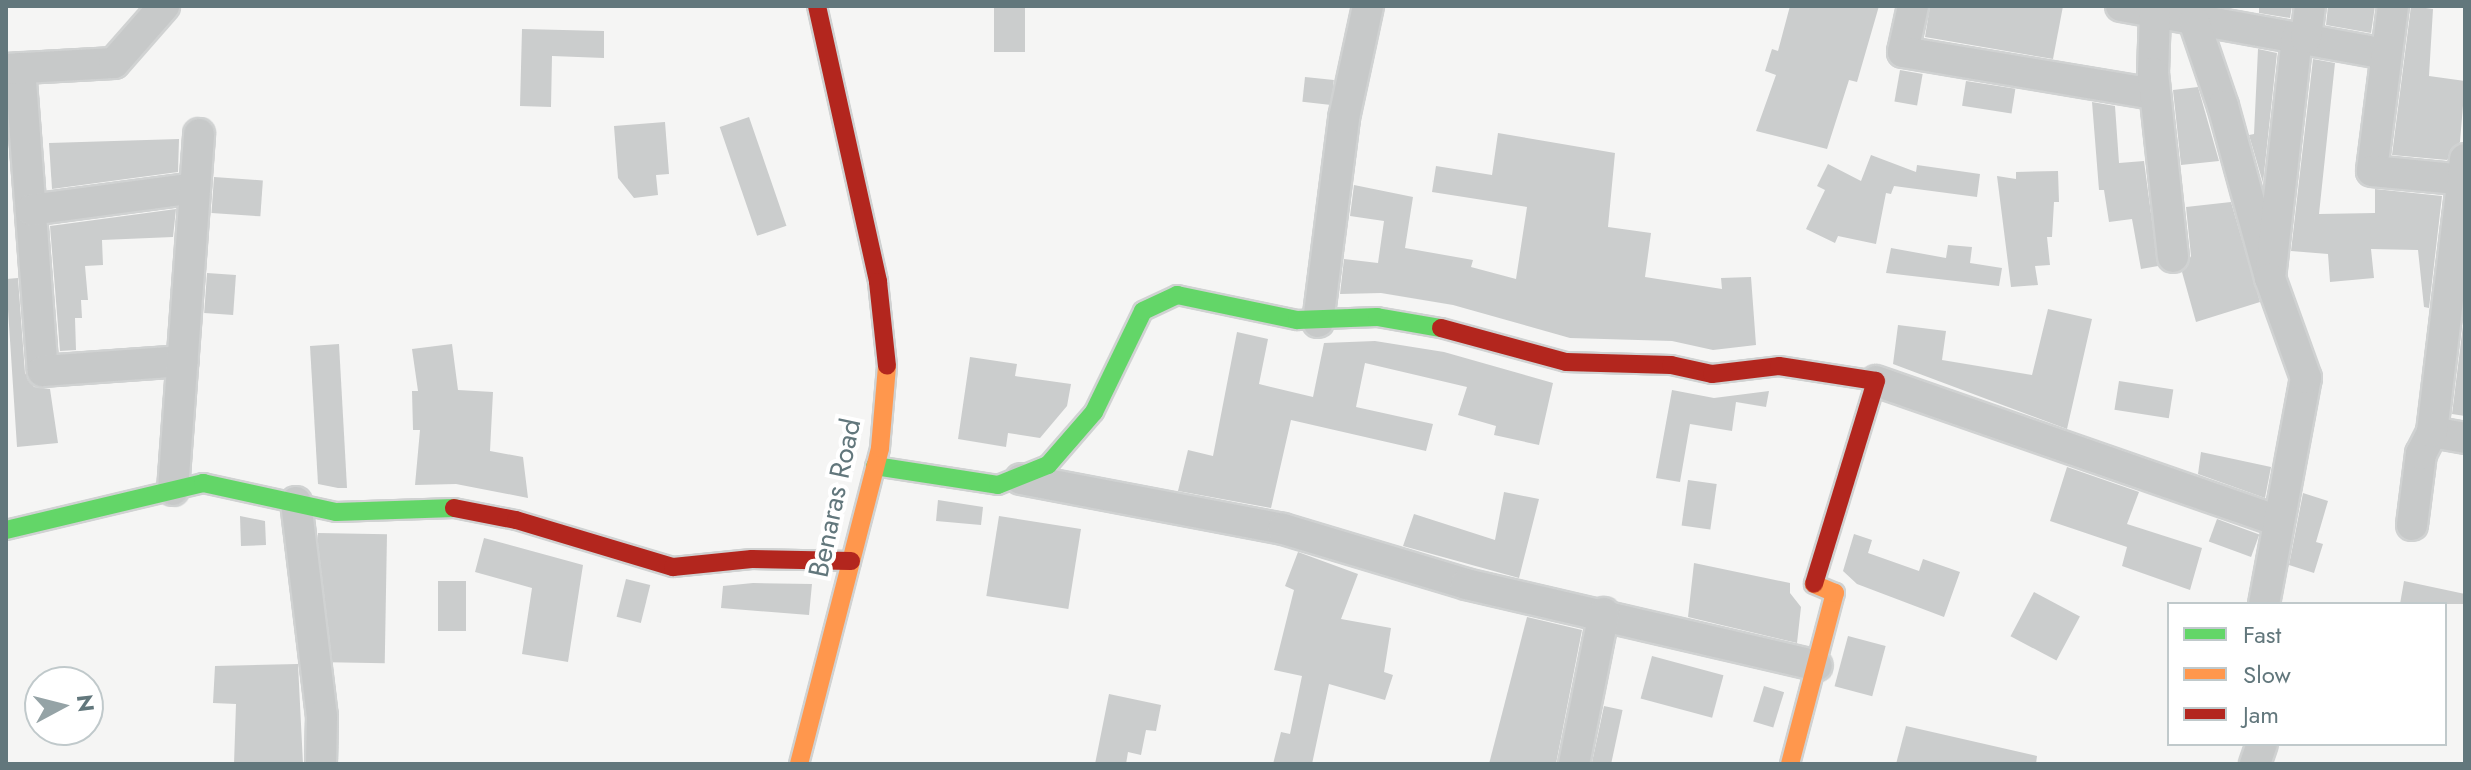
<!DOCTYPE html>
<html>
<head>
<meta charset="utf-8">
<style>
  body { margin:0 }
  #map { position:relative; width:2471px; height:770px; overflow:hidden; background:#f5f5f4; font-family:Jost,sans-serif }
  div>[style] { position:absolute }
  [style*='--x'] { left:calc(var(--x)*1px); top:calc(var(--y)*1px); width:calc(var(--w)*1px); rotate:calc(var(--a)*1deg) }
  .building>* { inset:0; background:#cbcdcd; transform-origin:0 0 }
  .roads { filter:drop-shadow(2px 0 #d0d2d2) drop-shadow(-2px 0 #d0d2d2) drop-shadow(0 2px #d0d2d2) drop-shadow(0 -2px #d0d2d2) }
  .street>* { height:30px; margin:-15px; padding:0 15px; transform-origin:15px; border-radius:15px; background:#c7c9c9 }
  .fast>* { height:18px; margin:-9px; padding:0 9px; transform-origin:9px; border-radius:9px; background:#63d668 }
  .slow>* { height:18px; margin:-9px; padding:0 9px; transform-origin:9px; border-radius:9px; background:#ff974d }
  .jam>* { height:18px; margin:-9px; padding:0 9px; transform-origin:9px; border-radius:9px; background:#b3261e }
  span { translate:-50% -50%; white-space:nowrap; text-align:center; line-height:1.15; -webkit-text-stroke:8px #fff; paint-order:stroke }
  .street-label { font-size:28px; color:#62777c }
  .frame { position:absolute; inset:0; border:8px solid #62777c; pointer-events:none }
  .legend { position:absolute; left:2167px; top:602px; width:280px; height:144px; box-sizing:border-box; background:#fff; border:2px solid #c0c9cb; margin:0; padding:10px 14px; list-style:none; font-size:24px; color:#62777c }
  .legend li { display:flex; align-items:center; gap:16px; height:40px }
  .legend b { width:40px; border:2px solid #c0c9cb }
  .north { position:absolute; left:24px; top:666px; width:80px; height:80px; box-sizing:border-box; background:#fff; border:2px solid #c0c9cb; border-radius:50%; rotate:83deg; font-size:22px; font-weight:700; line-height:32px; text-align:center; color:#62777c }
  .north::after { content:''; display:block; margin:auto; width:28px; height:36px; background:#95a3a6; clip-path:polygon(50% 0,100% 100%,50% 72%,0 100%) }
</style>
</head>
<body>
<div id="map">
  <div class="building">
    <div style="left:994px;top:6px;width:31px;height:46px"></div>
    <div style="clip-path:polygon(1790px 6px,1879px 6px,1857px 82px,1849px 80px,1827px 149px,1756px 131px,1776px 75px,1765px 71px,1772px 49px,1778px 51px)"></div>
    <div style="clip-path:polygon(1930px 6px,2063px 6px,2053px 59px,1925px 37px)"></div>
    <div style="clip-path:polygon(2259px 6px,2292px 6px,2290px 18px,2259px 13px)"></div>
    <div style="clip-path:polygon(2328px 6px,2375px 6px,2371px 33px,2326px 25px)"></div>
    <div style="clip-path:polygon(2411px 6px,2433px 9px,2429px 76px,2465px 81px,2460px 142px,2447px 160px,2392px 155px)"></div>
    <div style="clip-path:polygon(522px 29px,604px 31px,604px 58px,552px 56px,551px 107px,520px 106px)"></div>
    <div style="clip-path:polygon(2258px 49px,2277px 53px,2263px 183px,2249px 135px,2254px 134px)"></div>
    <div style="clip-path:polygon(2313px 59px,2335px 63px,2319px 214px,2375px 213px,2375px 189px,2442px 196px,2429px 308px,2424px 307px,2418px 250px,2371px 249px,2374px 278px,2330px 282px,2328px 254px,2291px 251px)"></div>
    <div style="left:1900px;top:70px;width:23px;height:32px;rotate:10deg"></div>
    <div style="left:1305px;top:77px;width:29px;height:25px;rotate:6deg"></div>
    <div style="left:1966px;top:81px;width:50px;height:25px;rotate:9deg"></div>
    <div style="clip-path:polygon(2198px 87px,2219px 161px,2181px 165px,2173px 90px)"></div>
    <div style="clip-path:polygon(2092px 102px,2115px 106px,2119px 163px,2144px 161px,2158px 266px,2141px 269px,2132px 219px,2109px 222px,2104px 190px,2099px 190px)"></div>
    <div style="left:749px;top:117px;width:115px;height:31px;rotate:71deg"></div>
    <div style="clip-path:polygon(665px 122px,669px 174px,656px 175px,658px 195px,634px 198px,618px 178px,614px 126px)"></div>
    <div style="clip-path:polygon(1498px 133px,1615px 153px,1608px 227px,1651px 233px,1645px 277px,1722px 289px,1721px 278px,1751px 277px,1756px 345px,1713px 350px,1672px 341px,1570px 338px,1453px 305px,1381px 293px,1340px 294px,1344px 259px,1378px 263px,1384px 221px,1350px 216px,1354px 185px,1413px 197px,1405px 248px,1473px 260px,1471px 267px,1516px 279px,1527px 207px,1432px 192px,1436px 166px,1492px 175px)"></div>
    <div style="clip-path:polygon(179px 139px,178px 172px,52px 189px,49px 143px)"></div>
    <div style="clip-path:polygon(1871px 155px,1916px 172px,1917px 165px,1980px 174px,1977px 197px,1894px 186px,1891px 194px,1886px 193px,1876px 244px,1838px 236px,1835px 243px,1806px 229px,1825px 190px,1817px 186px,1828px 164px,1861px 181px)"></div>
    <div style="clip-path:polygon(2058px 171px,2059px 202px,2054px 202px,2052px 237px,2047px 237px,2050px 265px,2035px 266px,2038px 285px,2011px 287px,1997px 176px,2016px 179px,2016px 172px)"></div>
    <div style="left:214px;top:177px;width:49px;height:36px;rotate:4deg"></div>
    <div style="clip-path:polygon(2231px 202px,2260px 302px,2196px 322px,2182px 272px,2191px 256px,2186px 207px)"></div>
    <div style="clip-path:polygon(176px 209px,173px 237px,102px 240px,103px 265px,85px 266px,88px 300px,81px 300px,82px 318px,75px 318px,76px 350px,60px 351px,50px 226px)"></div>
    <div style="clip-path:polygon(1948px 245px,1972px 247px,1970px 263px,2002px 268px,1999px 286px,1886px 273px,1891px 248px,1946px 258px)"></div>
    <div style="left:207px;top:273px;width:29px;height:40px;rotate:4deg"></div>
    <div style="clip-path:polygon(18px 278px,25px 373px,34px 387px,50px 389px,58px 443px,17px 447px,6px 279px)"></div>
    <div style="clip-path:polygon(2048px 309px,2092px 319px,2067px 429px,1893px 364px,1898px 325px,1946px 331px,1942px 360px,2032px 375px)"></div>
    <div style="clip-path:polygon(2463px 325px,2465px 325px,2465px 416px,2452px 414px)"></div>
    <div style="clip-path:polygon(1237px 332px,1268px 339px,1259px 384px,1313px 397px,1324px 343px,1375px 341px,1444px 352px,1553px 383px,1539px 445px,1494px 435px,1496px 426px,1458px 415px,1467px 387px,1365px 363px,1356px 407px,1433px 424px,1426px 451px,1291px 420px,1271px 508px,1178px 491px,1188px 450px,1213px 456px)"></div>
    <div style="clip-path:polygon(339px 344px,347px 488px,338px 488px,318px 484px,310px 346px)"></div>
    <div style="clip-path:polygon(452px 344px,458px 390px,493px 392px,490px 451px,523px 457px,528px 498px,456px 484px,415px 485px,420px 430px,413px 430px,412px 391px,418px 391px,412px 349px)"></div>
    <div style="clip-path:polygon(970px 357px,1017px 364px,1015px 376px,1071px 384px,1067px 406px,1040px 438px,1008px 433px,1006px 447px,958px 439px)"></div>
    <div style="left:2119px;top:381px;width:55px;height:29px;rotate:9deg"></div>
    <div style="clip-path:polygon(1672px 390px,1714px 398px,1769px 391px,1766px 407px,1736px 402px,1732px 431px,1690px 424px,1680px 482px,1656px 478px)"></div>
    <div style="clip-path:polygon(2201px 452px,2271px 467px,2265px 498px,2198px 474px)"></div>
    <div style="clip-path:polygon(2067px 467px,2139px 492px,2127px 524px,2202px 548px,2190px 590px,2122px 566px,2127px 547px,2050px 521px)"></div>
    <div style="left:1688px;top:480px;width:29px;height:46px;rotate:8deg"></div>
    <div style="clip-path:polygon(1504px 492px,1539px 499px,1519px 578px,1403px 546px,1414px 514px,1495px 540px)"></div>
    <div style="clip-path:polygon(2303px 493px,2328px 501px,2316px 542px,2323px 544px,2314px 573px,2289px 565px)"></div>
    <div style="clip-path:polygon(938px 500px,983px 507px,981px 525px,936px 521px)"></div>
    <div style="clip-path:polygon(240px 516px,265px 521px,266px 545px,241px 546px)"></div>
    <div style="left:999px;top:516px;width:83px;height:81px;rotate:9deg"></div>
    <div style="left:2217px;top:519px;width:45px;height:24px;rotate:20deg"></div>
    <div style="left:318px;top:533px;width:69px;height:129px;rotate:1deg"></div>
    <div style="clip-path:polygon(1854px 534px,1872px 540px,1868px 553px,1919px 571px,1923px 559px,1960px 572px,1944px 617px,1857px 584px,1843px 571px)"></div>
    <div style="clip-path:polygon(484px 538px,583px 565px,568px 662px,522px 654px,532px 588px,475px 572px)"></div>
    <div style="clip-path:polygon(1298px 552px,1358px 574px,1341px 619px,1391px 628px,1384px 672px,1393px 675px,1385px 700px,1329px 684px,1312px 764px,1273px 764px,1281px 732px,1290px 734px,1302px 676px,1274px 670px,1294px 590px,1285px 586px)"></div>
    <div style="clip-path:polygon(1694px 563px,1790px 583px,1790px 593px,1801px 607px,1797px 643px,1688px 617px)"></div>
    <div style="left:626px;top:579px;width:25px;height:39px;rotate:14deg"></div>
    <div style="left:438px;top:581px;width:28px;height:50px"></div>
    <div style="clip-path:polygon(2404px 581px,2465px 594px,2465px 604px,2400px 604px)"></div>
    <div style="clip-path:polygon(753px 583px,812px 584px,809px 615px,721px 608px,723px 586px)"></div>
    <div style="left:2034px;top:592px;width:52px;height:50px;rotate:28deg"></div>
    <div style="clip-path:polygon(1527px 617px,1582px 630px,1556px 764px,1489px 764px)"></div>
    <div style="left:1848px;top:636px;width:39px;height:52px;rotate:15deg"></div>
    <div style="left:1652px;top:656px;width:74px;height:44px;rotate:15deg"></div>
    <div style="clip-path:polygon(298px 664px,303px 764px,234px 764px,236px 704px,213px 703px,215px 666px)"></div>
    <div style="left:1764px;top:686px;width:21px;height:37px;rotate:17deg"></div>
    <div style="clip-path:polygon(1109px 694px,1161px 705px,1156px 731px,1146px 730px,1141px 755px,1128px 752px,1126px 764px,1095px 764px)"></div>
    <div style="left:1604px;top:706px;width:19px;height:59px;rotate:12deg"></div>
    <div style="clip-path:polygon(1906px 726px,2037px 756px,2036px 764px,1896px 764px)"></div>
  </div>
  <div class="roads">
    <div class="street">
      <div style="--x:1913;--y:6;--w:47;--a:102.3"></div>
      <div style="--x:1903;--y:52;--w:255;--a:9.5"></div>
      <div style="--x:2121;--y:6;--w:269;--a:10.3"></div>
      <div style="--x:2393;--y:6;--w:166;--a:97.3"></div>
      <div style="--x:2372;--y:171;--w:93;--a:5.5"></div>
      <div style="--x:2155;--y:13;--w:60;--a:91.9"></div>
      <div style="--x:2153;--y:73;--w:185;--a:83.8"></div>
      <div style="--x:2194;--y:21;--w:90;--a:71.2"></div>
      <div style="--x:2223;--y:106;--w:178;--a:74.7"></div>
      <div style="--x:2270;--y:278;--w:243;--a:-83.6"></div>
      <div style="--x:2306;--y:38;--w:32;--a:-83"></div>
      <div style="--x:20;--y:68;--w:304;--a:85.7"></div>
      <div style="--x:43;--y:371;--w:140;--a:-4.1"></div>
      <div style="--x:6;--y:69;--w:108;--a:-3.2"></div>
      <div style="--x:114;--y:63;--w:76;--a:-48.7"></div>
      <div style="--x:31;--y:210;--w:165;--a:-7.6"></div>
      <div style="--x:1318;--y:322;--w:206;--a:-82.7"></div>
      <div style="--x:1344;--y:118;--w:115;--a:-77.9"></div>
      <div style="--x:1876;--y:381;--w:425;--a:19.2"></div>
      <div style="--x:2432;--y:432;--w:34;--a:10"></div>
      <div style="--x:1021;--y:479;--w:267;--a:10.8"></div>
      <div style="--x:1283;--y:529;--w:191;--a:16.7"></div>
      <div style="--x:1466;--y:584;--w:360;--a:13.1"></div>
      <div style="--x:173;--y:490;--w:357;--a:-85.8"></div>
      <div style="--x:296;--y:502;--w:216;--a:83.1"></div>
      <div style="--x:322;--y:716;--w:48;--a:91.2"></div>
      <div style="--x:2412;--y:525;--w:72;--a:-82.8"></div>
      <div style="--x:2421;--y:454;--w:25;--a:-63"></div>
      <div style="--x:2432;--y:432;--w:275;--a:-83.1"></div>
      <div style="--x:2264;--y:604;--w:230;--a:-79.5"></div>
      <div style="--x:2306;--y:378;--w:106;--a:-109.8"></div>
      <div style="--x:1574;--y:764;--w:154;--a:-78.8"></div>
      <div style="--x:2255;--y:764;--w:21;--a:-71"></div>
    </div>
    <div class="fast">
      <div style="--x:875;--y:466;--w:124;--a:8.8"></div>
      <div style="--x:998;--y:485;--w:54;--a:-21.8"></div>
      <div style="--x:1048;--y:465;--w:70;--a:-49"></div>
      <div style="--x:1094;--y:412;--w:112;--a:-64.1"></div>
      <div style="--x:1143;--y:311;--w:38;--a:-25"></div>
      <div style="--x:1177;--y:295;--w:123;--a:11.8"></div>
      <div style="--x:1297;--y:320;--w:80;--a:-2.1"></div>
      <div style="--x:1377;--y:317;--w:65;--a:9.8"></div>
      <div style="--x:6;--y:530;--w:203;--a:-13.4"></div>
      <div style="--x:203;--y:483;--w:136;--a:12.3"></div>
      <div style="--x:336;--y:512;--w:118;--a:-1.9"></div>
    </div>
    <div class="slow">
      <div style="--x:799;--y:764;--w:326;--a:-75.6"></div>
      <div style="--x:880;--y:448;--w:82;--a:-85.1"></div>
      <div style="--x:1790;--y:764;--w:177;--a:-75.3"></div>
      <div style="--x:1835;--y:593;--w:23;--a:-157"></div>
    </div>
    <div class="jam">
      <div style="--x:817;--y:6;--w:283;--a:77.5"></div>
      <div style="--x:878;--y:282;--w:84;--a:83.9"></div>
      <div style="--x:1441;--y:328;--w:130;--a:15.2"></div>
      <div style="--x:1566;--y:362;--w:105;--a:1.6"></div>
      <div style="--x:1671;--y:365;--w:42;--a:12.4"></div>
      <div style="--x:1712;--y:374;--w:67;--a:-6.8"></div>
      <div style="--x:1779;--y:366;--w:98;--a:8.8"></div>
      <div style="--x:1876;--y:381;--w:212;--a:107"></div>
      <div style="--x:454;--y:508;--w:63;--a:11"></div>
      <div style="--x:516;--y:520;--w:164;--a:16.7"></div>
      <div style="--x:673;--y:567;--w:79;--a:-5.8"></div>
      <div style="--x:752;--y:559;--w:99;--a:1.2"></div>
    </div>
  </div>
  <div class="street-label">
    <span style="left:835px;top:498px;rotate:-78deg">Benaras Road</span>
  </div>
  <div class="frame"></div>
  <ul class="legend">
  <li><b style="height:10px;background:#63d668"></b>Fast</li>
  <li><b style="height:10px;background:#ff974d"></b>Slow</li>
  <li><b style="height:10px;background:#b3261e"></b>Jam</li>
  </ul>
  <div class="north">N</div>
</div>
</body>
</html>
